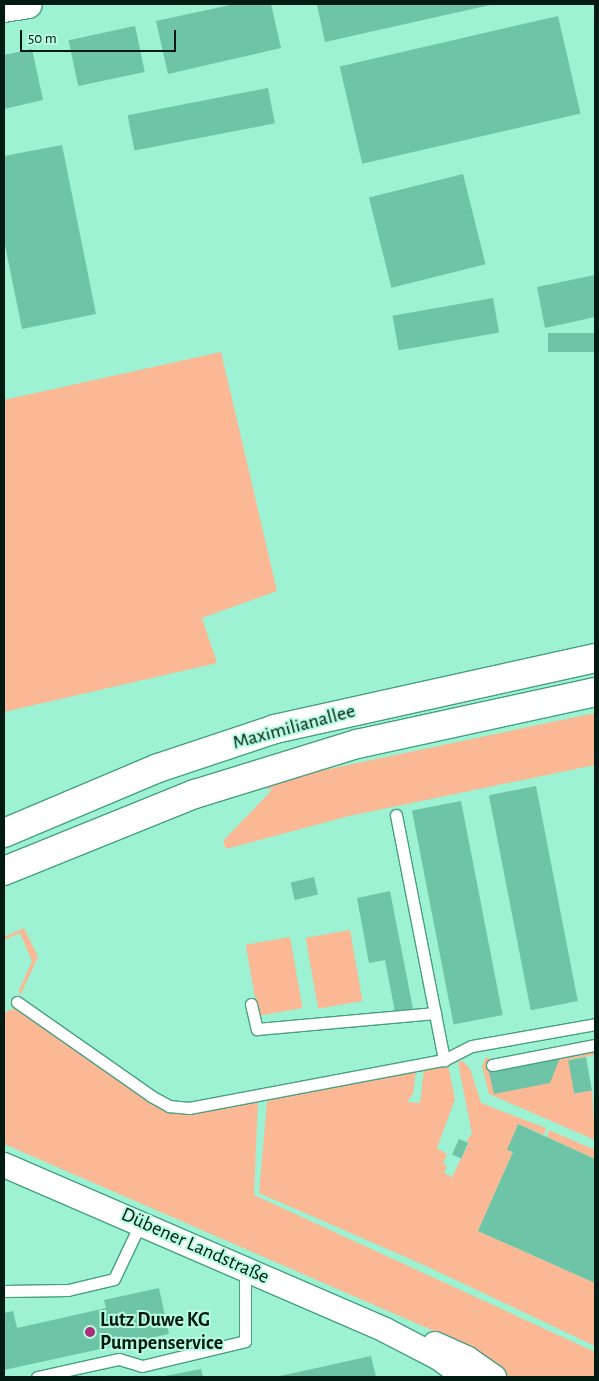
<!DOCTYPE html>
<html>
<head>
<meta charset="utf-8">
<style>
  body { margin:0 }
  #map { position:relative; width:599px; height:1381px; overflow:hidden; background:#9cf2d3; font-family:"Alegreya Sans",sans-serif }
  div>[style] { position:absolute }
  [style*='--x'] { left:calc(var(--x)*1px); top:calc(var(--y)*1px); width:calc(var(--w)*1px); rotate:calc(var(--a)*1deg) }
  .green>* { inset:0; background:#fab894; transform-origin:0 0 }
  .building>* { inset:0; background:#6ec4a6; transform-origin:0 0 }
  .roads { filter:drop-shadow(1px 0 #489f82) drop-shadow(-1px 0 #489f82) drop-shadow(0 1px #489f82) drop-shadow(0 -1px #489f82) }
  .service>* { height:11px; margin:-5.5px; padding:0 5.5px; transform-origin:5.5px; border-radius:5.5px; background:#fff }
  .minor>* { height:24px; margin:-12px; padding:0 12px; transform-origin:12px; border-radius:12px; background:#fff }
  .tertiary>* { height:28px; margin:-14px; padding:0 14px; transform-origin:14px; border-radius:14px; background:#fff }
  .trunk>* { height:28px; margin:-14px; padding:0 14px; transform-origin:14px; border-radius:14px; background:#fff }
  .dots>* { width:14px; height:14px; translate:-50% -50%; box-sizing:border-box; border:2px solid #b8fce2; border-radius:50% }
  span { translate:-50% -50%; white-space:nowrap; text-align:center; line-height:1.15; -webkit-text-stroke:4px #b8fce2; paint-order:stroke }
  .street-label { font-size:20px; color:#011a12 }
  .poi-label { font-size:20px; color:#011a12; font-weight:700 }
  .left { translate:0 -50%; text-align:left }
  .frame { position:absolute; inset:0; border:5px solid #011a12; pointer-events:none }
  .scale { position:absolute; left:20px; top:30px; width:156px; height:22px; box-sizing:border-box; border:2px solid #011a12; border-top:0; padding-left:6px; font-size:15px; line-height:18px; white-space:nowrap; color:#011a12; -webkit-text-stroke:4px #b8fce2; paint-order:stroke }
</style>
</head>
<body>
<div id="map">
  <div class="green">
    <div style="clip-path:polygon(221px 352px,277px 591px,202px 618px,217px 663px,4px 712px,4px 400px)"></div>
    <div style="clip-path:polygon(595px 713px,595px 765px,349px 816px,226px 849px,223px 841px,273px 789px,254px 788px,296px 776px)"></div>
    <div style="clip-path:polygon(24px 928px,38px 957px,20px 996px,19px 990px,32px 961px,20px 933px,4px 940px,4px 937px)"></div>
    <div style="left:350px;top:930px;width:72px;height:45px;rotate:80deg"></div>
    <div style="left:290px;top:937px;width:72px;height:45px;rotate:80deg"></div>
    <div style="clip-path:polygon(15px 1008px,168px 1112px,190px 1114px,258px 1102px,254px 1195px,595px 1352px,595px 1377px,508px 1377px,450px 1338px,4px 1144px,4px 1013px)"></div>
    <div style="clip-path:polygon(595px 1051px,595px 1055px,568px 1060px,592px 1090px,595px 1140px,489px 1094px,482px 1066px,486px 1057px,491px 1059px,493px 1071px)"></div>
    <div style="clip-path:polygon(463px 1061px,470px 1069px,481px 1103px,546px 1128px,544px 1135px,518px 1124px,508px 1150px,513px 1152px,478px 1231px,595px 1283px,595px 1346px,426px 1266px,259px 1193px,267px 1102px,271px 1099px,416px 1071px,413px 1094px,407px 1102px,420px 1103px,424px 1069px,448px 1065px,455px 1099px,437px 1148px,447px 1154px,443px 1164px,447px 1166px,444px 1173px,452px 1177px,469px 1143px,466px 1141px,472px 1134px,458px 1062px)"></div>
    <div style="clip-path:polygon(549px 1130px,595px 1150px,595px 1159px,547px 1137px)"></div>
  </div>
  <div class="building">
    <div style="clip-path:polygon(235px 4px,271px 4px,281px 48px,168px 74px,156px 21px)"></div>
    <div style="clip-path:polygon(323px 4px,490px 4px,490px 5px,325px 42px,317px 5px)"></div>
    <div style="left:558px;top:16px;width:100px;height:224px;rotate:77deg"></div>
    <div style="left:135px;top:26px;width:47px;height:68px;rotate:78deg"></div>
    <div style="clip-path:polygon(32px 49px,43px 100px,4px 109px,4px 55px)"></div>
    <div style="left:268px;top:88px;width:36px;height:143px;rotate:79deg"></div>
    <div style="clip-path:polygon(62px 145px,96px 314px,22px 329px,4px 240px,4px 156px)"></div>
    <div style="left:463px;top:174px;width:93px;height:97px;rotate:76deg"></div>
    <div style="clip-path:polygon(595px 275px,595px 317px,545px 328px,537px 287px)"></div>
    <div style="left:493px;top:298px;width:35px;height:102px;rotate:80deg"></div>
    <div style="left:595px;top:333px;width:19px;height:47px;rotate:90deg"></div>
    <div style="left:536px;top:786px;width:219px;height:48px;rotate:79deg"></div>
    <div style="left:461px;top:801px;width:218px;height:50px;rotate:79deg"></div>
    <div style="left:314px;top:877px;width:18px;height:24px;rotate:77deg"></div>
    <div style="clip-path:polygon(390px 891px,413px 1009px,395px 1012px,385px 960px,369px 963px,357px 898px)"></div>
    <div style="left:586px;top:1057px;width:34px;height:18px;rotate:80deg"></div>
    <div style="clip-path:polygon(560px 1058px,550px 1083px,494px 1094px,488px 1068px,491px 1061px,493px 1071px)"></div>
    <div style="clip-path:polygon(518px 1124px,595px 1159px,595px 1283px,478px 1231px,513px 1152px,507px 1150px)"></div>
    <div style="left:459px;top:1139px;width:10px;height:17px;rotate:24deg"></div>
    <div style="clip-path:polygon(159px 1288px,169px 1334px,4px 1370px,4px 1313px,13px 1311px,17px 1328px,106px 1308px,104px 1300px)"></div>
    <div style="clip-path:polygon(371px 1356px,376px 1377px,280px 1377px,280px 1376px)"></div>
    <div style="clip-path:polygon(201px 1369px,203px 1377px,165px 1377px,165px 1376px)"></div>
  </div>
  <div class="roads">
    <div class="service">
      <div style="--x:396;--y:815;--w:250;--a:78.9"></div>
      <div style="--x:17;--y:1002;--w:164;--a:35"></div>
      <div style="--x:151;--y:1096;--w:21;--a:29"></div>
      <div style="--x:169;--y:1106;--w:20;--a:6"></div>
      <div style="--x:189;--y:1108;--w:259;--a:-10.7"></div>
      <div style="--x:444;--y:1060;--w:31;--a:-27"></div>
      <div style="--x:472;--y:1046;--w:125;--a:-10.1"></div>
      <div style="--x:251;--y:1004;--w:26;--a:77"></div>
      <div style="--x:257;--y:1029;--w:179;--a:-5.1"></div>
      <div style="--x:492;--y:1065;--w:105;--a:-11"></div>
      <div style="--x:4;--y:1291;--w:64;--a:-0.9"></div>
      <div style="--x:68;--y:1290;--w:47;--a:-13.4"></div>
      <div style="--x:114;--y:1279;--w:63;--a:-64.7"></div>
      <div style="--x:37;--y:1377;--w:84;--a:-12.4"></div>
      <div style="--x:119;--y:1359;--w:24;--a:17"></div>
      <div style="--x:142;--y:1366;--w:106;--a:-13.6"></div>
      <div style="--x:245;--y:1341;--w:73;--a:-90"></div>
    </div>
    <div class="minor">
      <div style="--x:4;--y:1165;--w:415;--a:23.4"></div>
      <div style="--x:385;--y:1330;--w:61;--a:27.4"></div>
      <div style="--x:439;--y:1358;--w:31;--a:37"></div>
      <div style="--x:435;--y:1344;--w:36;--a:24"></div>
      <div style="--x:468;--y:1359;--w:32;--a:35"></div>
    </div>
    <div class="tertiary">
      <div style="--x:4;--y:8;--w:24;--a:-9"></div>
    </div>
    <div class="trunk">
      <div style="--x:4;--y:833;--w:167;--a:-22.9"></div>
      <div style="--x:158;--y:768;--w:123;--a:-18.4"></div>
      <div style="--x:275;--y:729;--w:328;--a:-12.5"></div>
      <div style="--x:4;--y:871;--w:206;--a:-22"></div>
      <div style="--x:195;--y:794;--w:170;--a:-17.2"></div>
      <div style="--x:357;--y:744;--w:244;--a:-12.3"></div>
    </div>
  </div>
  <div class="dots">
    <div style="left:90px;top:1332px;background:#ae2d79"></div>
  </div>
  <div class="street-label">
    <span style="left:294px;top:727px;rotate:-15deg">Maximilianallee</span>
    <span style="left:195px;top:1246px;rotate:24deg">Dübener Landstraße</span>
  </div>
  <div class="poi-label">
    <span class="left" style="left:100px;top:1332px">Lutz Duwe KG<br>Pumpenservice</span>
  </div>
  <div class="frame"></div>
  <div class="scale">50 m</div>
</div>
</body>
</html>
